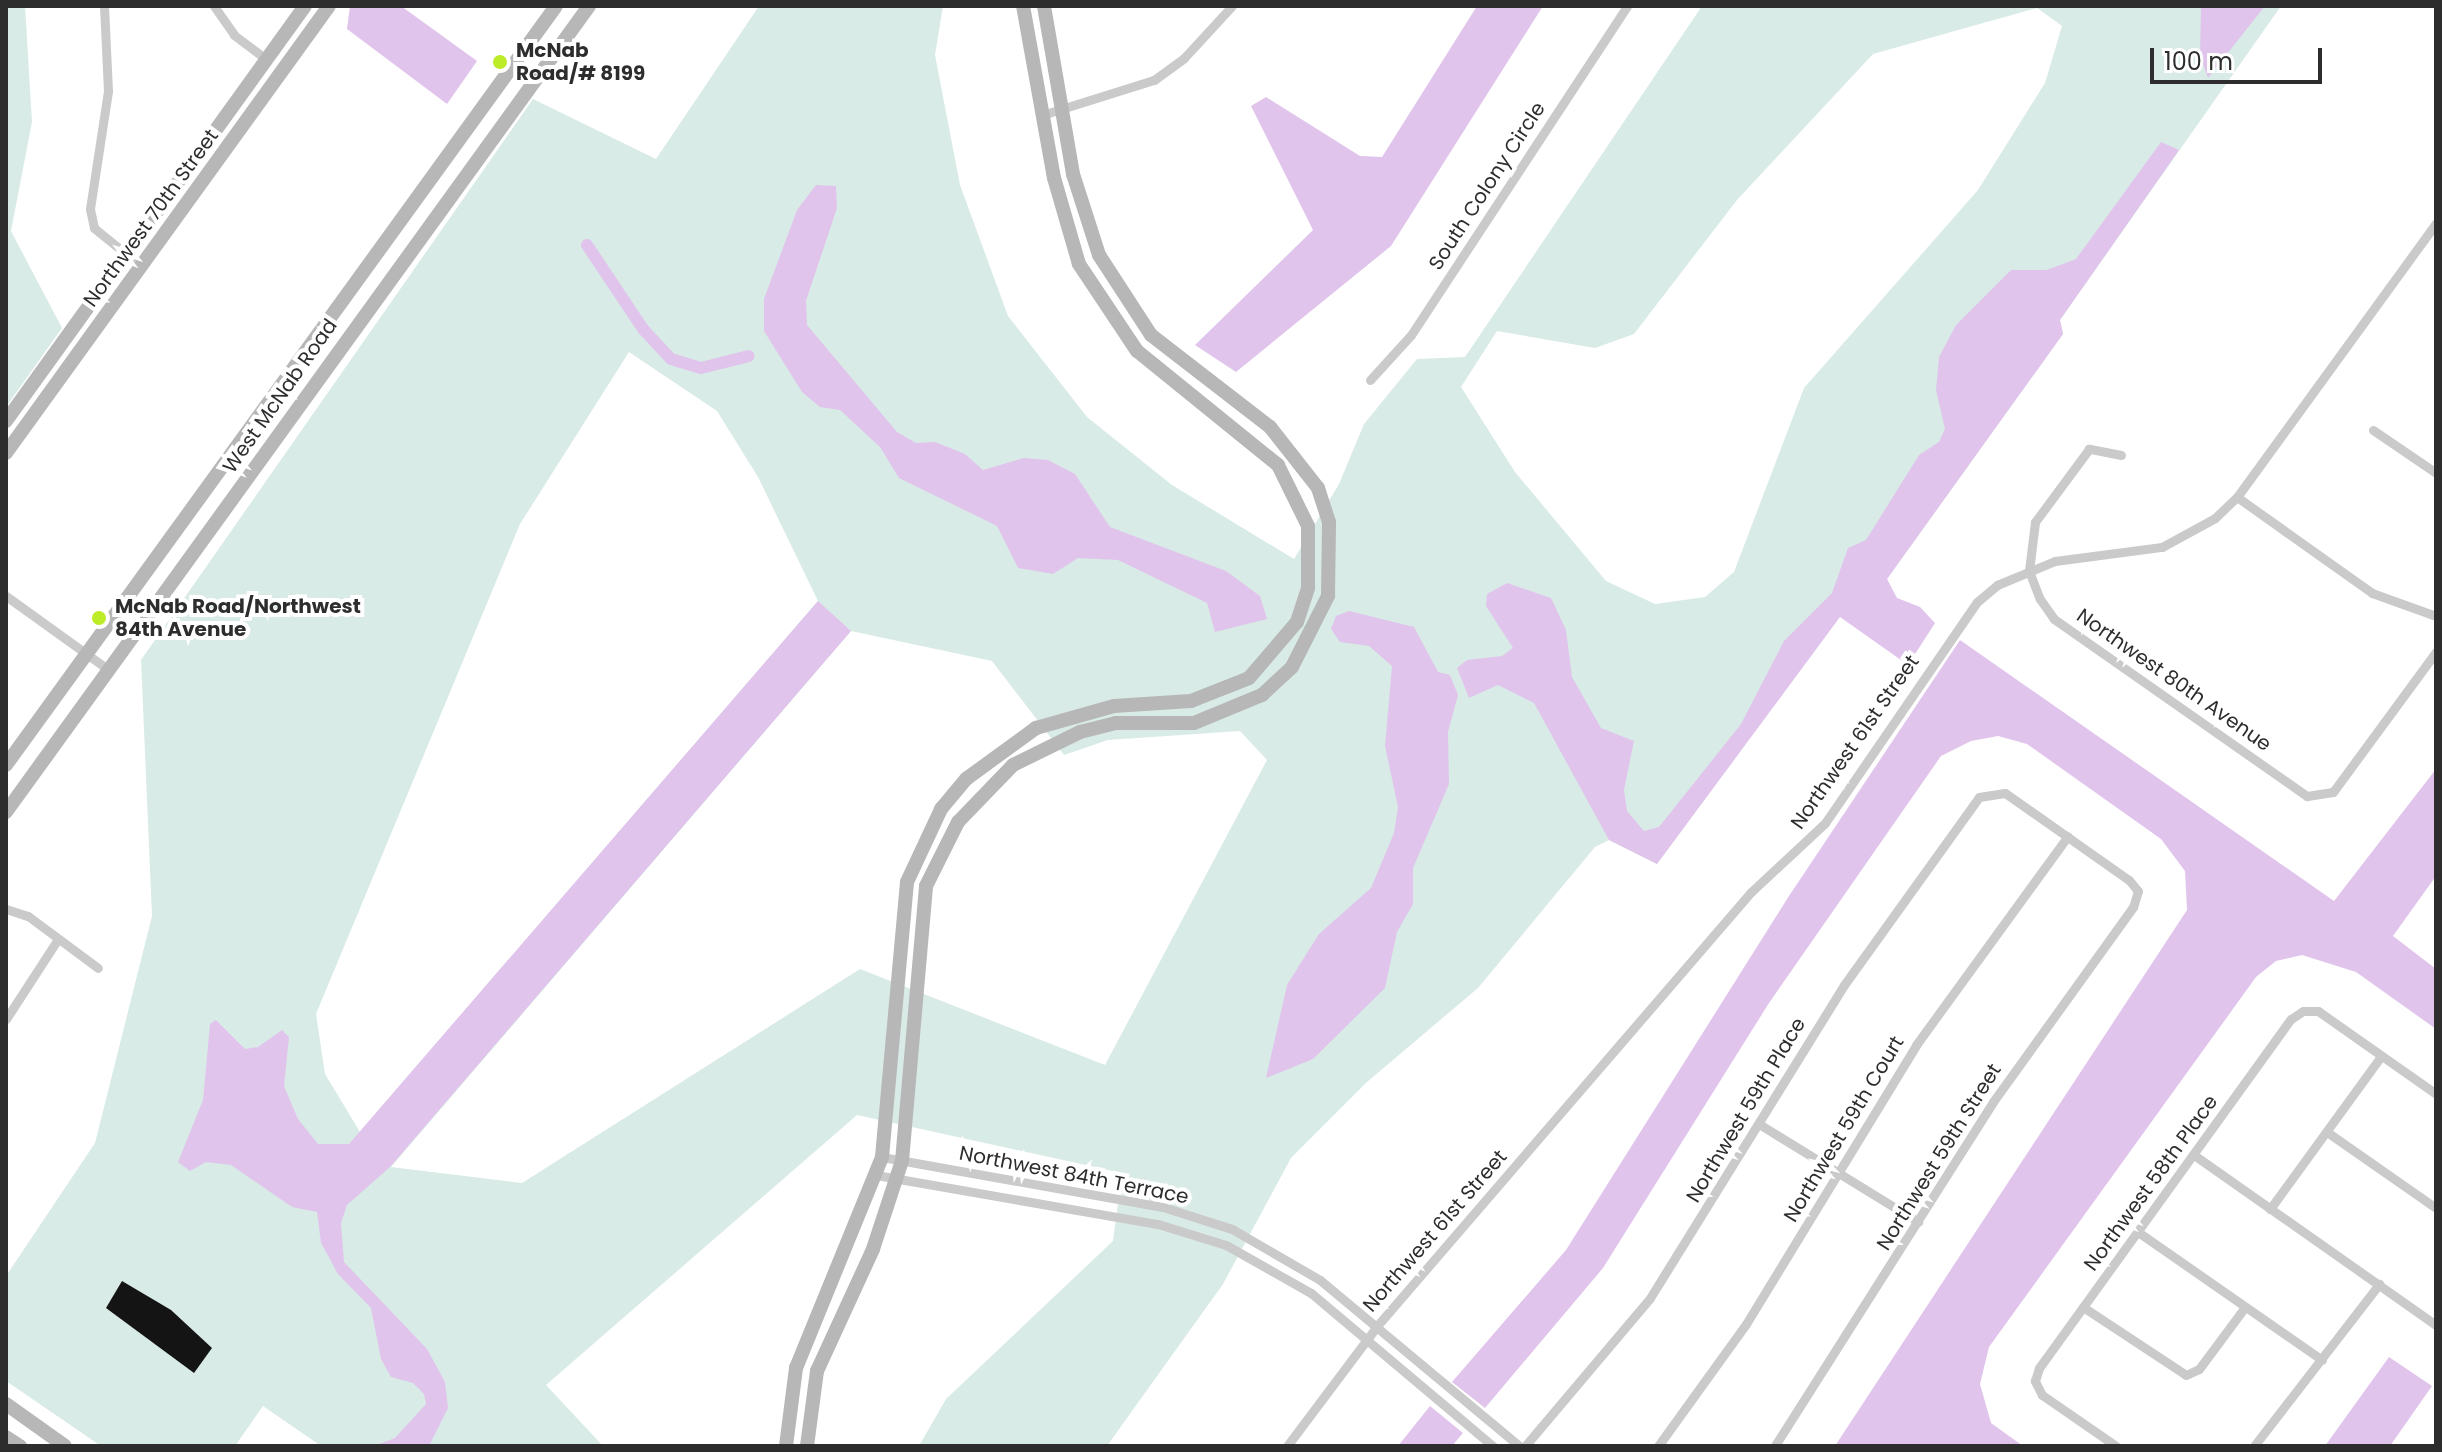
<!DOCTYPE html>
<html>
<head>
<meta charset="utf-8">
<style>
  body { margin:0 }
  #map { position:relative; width:2442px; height:1452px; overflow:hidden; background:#fff; font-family:Poppins,sans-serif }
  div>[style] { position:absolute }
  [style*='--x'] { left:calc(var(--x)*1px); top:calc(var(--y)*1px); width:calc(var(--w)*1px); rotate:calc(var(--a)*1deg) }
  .green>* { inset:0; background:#d9ebe7 }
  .water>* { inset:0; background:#e0c4ec }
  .canal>* { height:12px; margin:-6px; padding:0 6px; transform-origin:6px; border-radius:6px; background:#e0c4ec }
  .building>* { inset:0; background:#141414 }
  .street>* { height:9px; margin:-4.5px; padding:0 4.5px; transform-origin:4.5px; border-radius:4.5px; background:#cacaca }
  .secondary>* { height:14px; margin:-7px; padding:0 7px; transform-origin:7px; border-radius:7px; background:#b7b7b7 }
  .dots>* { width:22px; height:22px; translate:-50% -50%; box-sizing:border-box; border:4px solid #fff; border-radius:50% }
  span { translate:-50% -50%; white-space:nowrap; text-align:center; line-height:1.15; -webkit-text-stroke:8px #fff; paint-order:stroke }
  .poi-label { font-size:20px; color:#2d2d2d; font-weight:700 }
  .left { translate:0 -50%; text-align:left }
  .street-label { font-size:20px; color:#2d2d2d }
  .frame { position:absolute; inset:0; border:8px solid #2d2d2d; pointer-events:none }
  .scale { position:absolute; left:2150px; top:48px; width:172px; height:36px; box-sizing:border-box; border:4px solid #2d2d2d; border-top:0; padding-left:10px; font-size:24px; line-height:28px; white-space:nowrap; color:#2d2d2d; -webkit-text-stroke:6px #fff; paint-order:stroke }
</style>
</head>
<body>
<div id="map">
  <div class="green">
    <div style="clip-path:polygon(6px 6px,25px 6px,32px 122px,11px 231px,62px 328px,6px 407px)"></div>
    <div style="clip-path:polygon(evenodd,759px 6px,943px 6px,935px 55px,960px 185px,1008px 316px,1087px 417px,1172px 485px,1294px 559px,1339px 484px,1364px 424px,1417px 359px,1465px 357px,1702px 6px,2281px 6px,2060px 320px,2063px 334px,1887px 579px,1840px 616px,1657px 864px,1609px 840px,1595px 847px,1478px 988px,1367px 1082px,1291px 1158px,1223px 1284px,1107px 1446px,919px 1446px,946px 1399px,1113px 1241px,1122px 1173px,857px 1115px,546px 1385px,603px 1446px,321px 1446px,263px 1406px,235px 1446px,101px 1446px,6px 1381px,6px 1276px,95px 1143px,152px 916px,141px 660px,533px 99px,656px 159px,759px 6px,2037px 8px,2062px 26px,2045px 83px,1978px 190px,1804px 388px,1734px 572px,1705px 597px,1655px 604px,1606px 581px,1515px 472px,1461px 387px,1497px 331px,1595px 348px,1634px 334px,1737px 200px,1873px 54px,2037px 8px,759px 6px,629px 352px,717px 411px,758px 477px,818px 601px,360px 1132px,325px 1074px,316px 1014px,520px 524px,629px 352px,759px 6px,851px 631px,992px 661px,1064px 755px,1108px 740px,1240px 731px,1267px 760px,1105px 1065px,860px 969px,522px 1183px,391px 1167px,851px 631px)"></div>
  </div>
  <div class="water">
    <div style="clip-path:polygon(350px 6px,401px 6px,477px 61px,447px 104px,347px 29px)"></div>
    <div style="clip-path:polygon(1477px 6px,1543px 6px,1391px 246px,1236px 372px,1195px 345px,1313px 230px,1251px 106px,1266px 97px,1360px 156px,1382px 157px)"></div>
    <div style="clip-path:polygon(2201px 6px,2265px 6px,2208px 78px,2200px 56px)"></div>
    <div style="clip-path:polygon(2161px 142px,2179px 150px,2060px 320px,2063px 334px,1887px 579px,1897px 598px,1920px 607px,1935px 623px,1908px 665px,1840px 617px,1657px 864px,1609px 840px,1534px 703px,1498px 685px,1469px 698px,1457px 668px,1467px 660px,1502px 656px,1513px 648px,1486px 606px,1487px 594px,1507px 583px,1551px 598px,1566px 630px,1572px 677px,1601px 728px,1634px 741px,1624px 790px,1627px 811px,1644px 831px,1659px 827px,1741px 724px,1784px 641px,1832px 593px,1848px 548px,1866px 540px,1919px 455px,1939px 442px,1945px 429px,1936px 390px,1939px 357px,1956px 325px,2011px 270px,2047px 270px,2076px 259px)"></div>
    <div style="clip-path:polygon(816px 185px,836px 186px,837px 208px,806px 301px,807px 325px,897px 432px,916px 443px,935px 442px,965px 454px,983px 470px,1024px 458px,1048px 460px,1075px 474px,1110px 527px,1226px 571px,1260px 596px,1267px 619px,1215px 632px,1207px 603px,1118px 560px,1078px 558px,1053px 574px,1018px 568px,997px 526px,899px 478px,880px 447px,840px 410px,820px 407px,802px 392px,764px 331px,764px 299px,797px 210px)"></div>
    <div style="clip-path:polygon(818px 601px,851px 631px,390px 1167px,347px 1205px,341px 1223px,344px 1262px,427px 1349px,445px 1382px,448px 1408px,429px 1446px,374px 1446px,395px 1438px,426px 1404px,424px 1394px,413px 1383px,391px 1377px,381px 1359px,371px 1308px,338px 1274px,321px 1243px,317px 1212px,292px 1207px,231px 1165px,206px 1162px,190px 1171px,178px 1162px,203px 1100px,210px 1024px,216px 1020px,245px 1049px,258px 1047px,282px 1030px,289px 1037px,284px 1086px,298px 1119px,318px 1144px,349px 1144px)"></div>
    <div style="clip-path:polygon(1349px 611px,1414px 627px,1438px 672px,1450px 675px,1458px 695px,1448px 732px,1449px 784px,1413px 868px,1413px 904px,1397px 932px,1385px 988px,1313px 1059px,1266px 1078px,1287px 985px,1319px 934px,1371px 888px,1394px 833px,1398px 807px,1385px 746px,1392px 666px,1369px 646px,1340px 642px,1331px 629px,1336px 616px)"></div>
    <div style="clip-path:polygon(1960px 640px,2334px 901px,2436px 769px,2436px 876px,2393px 936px,2436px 969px,2436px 1029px,2356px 972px,2302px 955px,2276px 961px,2256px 977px,1989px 1347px,1980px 1384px,1991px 1423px,2023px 1446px,1835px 1446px,2187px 910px,2185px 871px,2161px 839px,2027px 744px,1998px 736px,1971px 741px,1941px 756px,1769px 1003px,1603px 1268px,1485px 1408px,1452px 1382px,1566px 1250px,1789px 896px)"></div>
    <div style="clip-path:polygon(2389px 1357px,2432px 1386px,2390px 1446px,2325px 1446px)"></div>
    <div style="clip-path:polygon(1430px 1406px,1463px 1433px,1452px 1446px,1398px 1446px)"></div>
  </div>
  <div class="canal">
    <div style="--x:587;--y:245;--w:101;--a:56.3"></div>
    <div style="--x:643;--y:329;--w:41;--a:47"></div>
    <div style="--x:671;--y:359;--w:31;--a:17"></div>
    <div style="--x:701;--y:368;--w:49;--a:-14"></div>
  </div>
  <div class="building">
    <div style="clip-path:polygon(122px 1281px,171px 1310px,212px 1348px,194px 1373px,106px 1308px)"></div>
  </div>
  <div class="street">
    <div style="--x:104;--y:6;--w:85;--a:87.3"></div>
    <div style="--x:108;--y:91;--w:119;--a:98.7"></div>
    <div style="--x:90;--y:209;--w:19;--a:78"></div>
    <div style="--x:94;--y:228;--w:60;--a:39"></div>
    <div style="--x:214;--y:6;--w:35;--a:55"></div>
    <div style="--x:234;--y:35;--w:40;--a:37"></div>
    <div style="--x:1042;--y:115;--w:117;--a:-17.4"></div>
    <div style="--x:1154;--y:80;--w:37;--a:-36"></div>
    <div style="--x:1184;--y:58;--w:71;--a:-47.3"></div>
    <div style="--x:1370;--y:380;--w:61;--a:-47.7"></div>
    <div style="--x:1411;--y:335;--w:394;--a:-56.7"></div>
    <div style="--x:2373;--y:430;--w:76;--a:34.3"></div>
    <div style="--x:2121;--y:455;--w:33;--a:-169"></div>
    <div style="--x:2089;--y:449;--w:91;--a:126.5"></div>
    <div style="--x:2035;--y:522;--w:49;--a:97"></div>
    <div style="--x:2029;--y:571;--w:30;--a:69"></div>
    <div style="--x:2040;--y:599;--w:24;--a:55"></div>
    <div style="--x:2054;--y:619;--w:309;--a:35"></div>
    <div style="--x:2307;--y:796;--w:26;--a:-9"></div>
    <div style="--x:2333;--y:792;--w:174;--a:-53.7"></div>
    <div style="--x:2237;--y:497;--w:166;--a:35.4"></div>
    <div style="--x:2372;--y:593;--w:68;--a:19.8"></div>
    <div style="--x:6;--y:596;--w:127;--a:35.7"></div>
    <div style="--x:6;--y:909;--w:23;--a:18"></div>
    <div style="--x:28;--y:916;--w:87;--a:36.6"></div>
    <div style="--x:6;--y:1019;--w:95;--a:-57"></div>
    <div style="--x:1759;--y:1124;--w:187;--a:31.6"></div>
    <div style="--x:2327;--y:1132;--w:133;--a:34.9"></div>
    <div style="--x:2194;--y:1155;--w:296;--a:35.1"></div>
    <div style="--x:882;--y:1157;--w:285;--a:10.1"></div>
    <div style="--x:1163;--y:1207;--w:72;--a:17.7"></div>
    <div style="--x:1232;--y:1229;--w:102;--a:30.1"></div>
    <div style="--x:1320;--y:1280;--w:259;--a:39.8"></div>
    <div style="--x:876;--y:1175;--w:286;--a:9.9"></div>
    <div style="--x:1158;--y:1224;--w:71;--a:17.2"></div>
    <div style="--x:1226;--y:1245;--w:98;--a:29.5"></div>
    <div style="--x:1311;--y:1293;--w:238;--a:40.1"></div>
    <div style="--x:2270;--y:1209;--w:189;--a:-54"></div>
    <div style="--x:2138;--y:1232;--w:224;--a:34.8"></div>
    <div style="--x:2083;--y:1307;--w:123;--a:33.4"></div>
    <div style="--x:2186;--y:1375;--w:14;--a:-25"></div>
    <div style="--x:2199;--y:1369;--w:77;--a:-53.4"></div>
    <div style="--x:1287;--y:1446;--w:150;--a:-53.1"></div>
    <div style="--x:1377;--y:1326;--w:573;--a:-49.25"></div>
    <div style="--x:1751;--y:892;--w:101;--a:-43"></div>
    <div style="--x:1825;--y:823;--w:268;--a:-55.5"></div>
    <div style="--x:1977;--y:602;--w:26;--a:-40"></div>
    <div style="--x:1997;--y:585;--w:63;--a:-22.5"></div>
    <div style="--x:2055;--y:561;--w:108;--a:-7.5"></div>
    <div style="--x:2162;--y:547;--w:60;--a:-28.7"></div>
    <div style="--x:2215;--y:518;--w:30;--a:-44"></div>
    <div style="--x:2237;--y:497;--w:339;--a:-54"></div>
    <div style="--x:1525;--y:1446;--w:194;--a:-49.8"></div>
    <div style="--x:1650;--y:1298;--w:368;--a:-58.2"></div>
    <div style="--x:1844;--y:985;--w:231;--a:-54.3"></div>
    <div style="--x:1979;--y:797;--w:26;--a:-9"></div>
    <div style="--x:2005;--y:793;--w:151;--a:35.1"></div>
    <div style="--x:2129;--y:880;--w:14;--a:51"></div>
    <div style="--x:2138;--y:891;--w:17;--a:107"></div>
    <div style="--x:2133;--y:907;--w:240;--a:125.7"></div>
    <div style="--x:1993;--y:1102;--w:407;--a:122.4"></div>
    <div style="--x:1658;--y:1446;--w:150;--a:-54.2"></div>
    <div style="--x:1746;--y:1324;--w:327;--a:-58.6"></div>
    <div style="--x:1916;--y:1045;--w:258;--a:-54"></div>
    <div style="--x:2116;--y:1446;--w:90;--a:-145.4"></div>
    <div style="--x:2042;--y:1395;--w:16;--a:-117"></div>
    <div style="--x:2035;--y:1381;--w:14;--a:-73"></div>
    <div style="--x:2039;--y:1368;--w:430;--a:-54.2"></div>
    <div style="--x:2291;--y:1019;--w:14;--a:-34"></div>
    <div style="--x:2303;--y:1011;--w:15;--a:0"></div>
    <div style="--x:2318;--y:1011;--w:144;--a:35.1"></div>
    <div style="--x:2254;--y:1446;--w:205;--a:-52.3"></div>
  </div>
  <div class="secondary">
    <div style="--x:6;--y:421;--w:511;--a:-54.23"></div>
    <div style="--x:6;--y:453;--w:551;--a:-54.15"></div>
    <div style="--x:6;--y:765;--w:937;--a:-54.07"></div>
    <div style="--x:6;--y:812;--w:995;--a:-54.12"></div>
    <div style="--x:6;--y:1404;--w:72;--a:35.4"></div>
    <div style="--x:6;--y:1437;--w:17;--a:33"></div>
    <div style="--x:786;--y:1446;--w:79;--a:-82.7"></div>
    <div style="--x:796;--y:1368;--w:228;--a:-67.8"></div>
    <div style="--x:882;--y:1157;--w:276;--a:-84.8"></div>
    <div style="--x:907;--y:882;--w:81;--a:-65"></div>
    <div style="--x:941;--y:809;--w:39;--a:-50"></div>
    <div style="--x:966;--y:779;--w:87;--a:-36.1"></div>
    <div style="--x:1036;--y:728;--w:81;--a:-15.8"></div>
    <div style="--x:1114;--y:706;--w:77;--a:-3.7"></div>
    <div style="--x:1191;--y:701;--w:62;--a:-21.6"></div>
    <div style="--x:1249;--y:678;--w:74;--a:-49.4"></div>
    <div style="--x:1297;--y:622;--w:36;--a:-72"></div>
    <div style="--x:1308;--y:588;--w:62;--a:-90"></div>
    <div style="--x:1308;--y:526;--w:68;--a:-116.2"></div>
    <div style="--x:1278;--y:465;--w:181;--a:-141"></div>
    <div style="--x:1137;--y:351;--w:105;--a:-123.7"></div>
    <div style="--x:1079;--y:264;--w:90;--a:-106.2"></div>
    <div style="--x:1054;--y:178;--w:175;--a:-100.2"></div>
    <div style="--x:807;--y:1446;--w:76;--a:-82.4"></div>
    <div style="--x:817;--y:1371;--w:134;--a:-65.3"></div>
    <div style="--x:873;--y:1249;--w:93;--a:-71.8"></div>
    <div style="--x:902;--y:1161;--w:276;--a:-85"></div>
    <div style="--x:926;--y:886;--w:72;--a:-63.4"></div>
    <div style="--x:958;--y:822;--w:79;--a:-46"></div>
    <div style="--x:1013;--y:765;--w:75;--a:-26.2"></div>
    <div style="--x:1080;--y:732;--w:36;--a:-14"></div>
    <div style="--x:1115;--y:723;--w:79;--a:0"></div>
    <div style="--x:1194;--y:723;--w:74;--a:-22.4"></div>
    <div style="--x:1262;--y:695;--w:41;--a:-43"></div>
    <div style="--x:1292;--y:667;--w:80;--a:-63.1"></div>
    <div style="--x:1328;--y:596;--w:74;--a:-89.2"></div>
    <div style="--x:1329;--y:522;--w:36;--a:-108"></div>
    <div style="--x:1318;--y:488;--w:78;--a:-128.2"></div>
    <div style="--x:1270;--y:427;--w:150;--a:-142.3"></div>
    <div style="--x:1151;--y:335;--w:95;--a:-123"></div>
    <div style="--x:1099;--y:255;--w:85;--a:-107.8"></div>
    <div style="--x:1073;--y:174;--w:170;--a:-99.8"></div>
  </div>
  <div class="dots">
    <div style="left:500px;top:62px;background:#bceb28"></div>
    <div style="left:99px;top:618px;background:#bceb28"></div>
  </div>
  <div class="poi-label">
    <span class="left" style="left:516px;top:62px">McNab<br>Road/# 8199</span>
    <span class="left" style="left:115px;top:618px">McNab Road/Northwest<br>84th Avenue</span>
  </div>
  <div class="street-label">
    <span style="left:1487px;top:186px;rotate:-57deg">South Colony Circle</span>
    <span style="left:151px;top:218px;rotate:-54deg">Northwest 70th Street</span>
    <span style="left:280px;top:396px;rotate:-55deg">West McNab Road</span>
    <span style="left:2174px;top:680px;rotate:35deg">Northwest 80th Avenue</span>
    <span style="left:1855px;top:742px;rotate:-55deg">Northwest 61st Street</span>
    <span style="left:1746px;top:1110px;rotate:-59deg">Northwest 59th Place</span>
    <span style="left:1844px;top:1129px;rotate:-59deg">Northwest 59th Court</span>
    <span style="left:1939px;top:1157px;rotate:-58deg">Northwest 59th Street</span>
    <span style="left:1074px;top:1175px;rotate:11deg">Northwest 84th Terrace</span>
    <span style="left:2151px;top:1183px;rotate:-54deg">Northwest 58th Place</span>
    <span style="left:1435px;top:1231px;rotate:-49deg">Northwest 61st Street</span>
  </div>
  <div class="frame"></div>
  <div class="scale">100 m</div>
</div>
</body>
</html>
